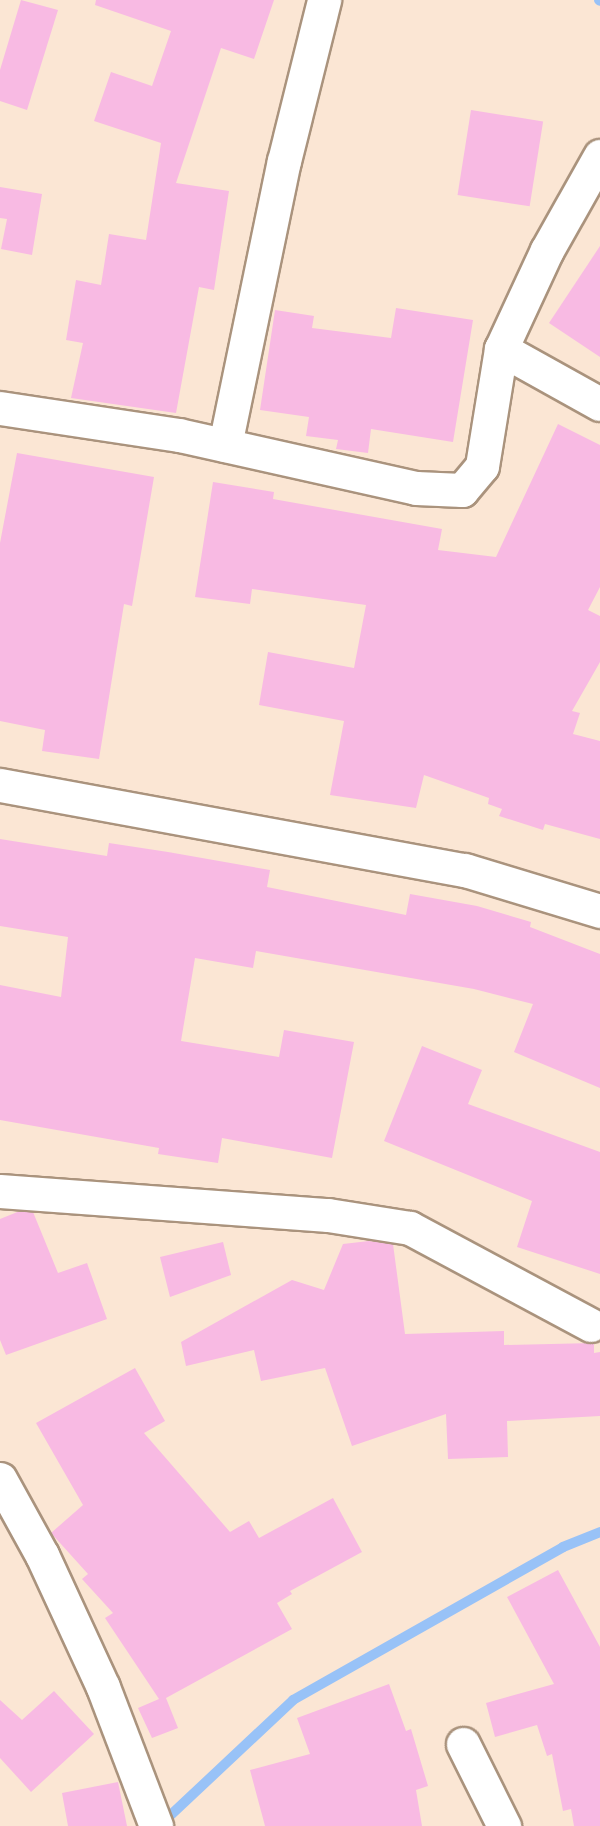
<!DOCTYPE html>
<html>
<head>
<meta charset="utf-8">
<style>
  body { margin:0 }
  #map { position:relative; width:600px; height:1826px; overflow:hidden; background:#fbe6d4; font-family:Lora,serif }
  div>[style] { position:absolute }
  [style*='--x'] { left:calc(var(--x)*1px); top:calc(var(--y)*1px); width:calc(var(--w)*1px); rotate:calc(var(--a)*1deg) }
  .stream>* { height:10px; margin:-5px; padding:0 5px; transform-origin:5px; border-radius:5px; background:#98c2f7 }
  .building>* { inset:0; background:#f8bae3; transform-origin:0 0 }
  .roads { filter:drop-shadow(2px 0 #aa937d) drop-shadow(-2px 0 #aa937d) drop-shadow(0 2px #aa937d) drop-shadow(0 -2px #aa937d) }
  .minor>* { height:33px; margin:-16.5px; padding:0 16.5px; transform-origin:16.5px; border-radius:16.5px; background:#fff }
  span { translate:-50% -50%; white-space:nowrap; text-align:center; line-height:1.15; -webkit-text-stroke:6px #fcf7f2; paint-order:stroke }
</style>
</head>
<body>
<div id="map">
  <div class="stream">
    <div style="--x:599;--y:0;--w:1;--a:45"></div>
    <div style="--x:159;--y:1826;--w:184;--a:-43.2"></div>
    <div style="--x:293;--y:1700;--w:310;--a:-29.5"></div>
    <div style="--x:563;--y:1547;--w:40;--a:-22"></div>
  </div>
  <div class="building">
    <div style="clip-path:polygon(21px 0,58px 10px,27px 110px,0 101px,0 70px)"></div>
    <div style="clip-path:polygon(96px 0,274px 0,254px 59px,221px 48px,176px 183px,229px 191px,214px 290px,199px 287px,176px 413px,71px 398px,83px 343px,66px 340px,76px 280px,101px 285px,109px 234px,146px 240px,161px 143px,94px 121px,111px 72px,152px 86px,171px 31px,95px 5px)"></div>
    <div style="left:471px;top:110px;width:73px;height:86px;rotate:9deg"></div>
    <div style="clip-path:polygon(0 187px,42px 194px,32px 255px,1px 249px,7px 219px,0 218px)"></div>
    <div style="clip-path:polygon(600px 246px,600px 357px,549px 323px)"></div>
    <div style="clip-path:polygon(396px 308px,473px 320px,453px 442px,371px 429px,368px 453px,336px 449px,338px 440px,306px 436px,309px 417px,260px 410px,275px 310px,314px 316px,312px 328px,391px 338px)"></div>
    <div style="clip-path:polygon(558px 424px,600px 445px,600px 587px,588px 610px,600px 616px,600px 662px,572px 711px,580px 713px,573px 734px,600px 741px,600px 839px,545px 824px,543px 830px,499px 816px,502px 809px,488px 804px,489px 798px,424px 775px,416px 808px,330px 795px,344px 721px,259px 705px,268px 652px,354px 668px,366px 605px,252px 589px,250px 604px,195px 597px,213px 482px,274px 492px,273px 499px,442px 529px,438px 550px,496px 557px)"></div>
    <div style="clip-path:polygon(17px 453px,154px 477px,132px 606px,124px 604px,99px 759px,42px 751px,45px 730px,0 721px,0 543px)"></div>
    <div style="clip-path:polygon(0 839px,107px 856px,109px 843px,168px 852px,270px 870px,267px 887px,406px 915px,410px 894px,477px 906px,531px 922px,530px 927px,600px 954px,600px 1088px,514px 1052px,533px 1004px,474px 989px,256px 951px,253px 968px,195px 958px,181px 1041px,279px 1057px,284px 1030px,354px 1042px,332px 1158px,222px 1138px,218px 1163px,158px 1154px,159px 1148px,0 1120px,0 985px,61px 997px,68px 937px,0 926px)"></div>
    <div style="clip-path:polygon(422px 1046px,482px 1070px,468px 1104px,600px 1152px,600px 1274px,517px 1247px,532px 1201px,384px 1141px)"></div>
    <div style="clip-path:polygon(20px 1211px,33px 1212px,58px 1273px,87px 1263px,107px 1319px,6px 1355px,0 1340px,0 1219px)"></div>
    <div style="clip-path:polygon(369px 1241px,393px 1244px,405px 1334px,504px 1331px,504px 1345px,594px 1343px,594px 1353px,600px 1352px,600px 1416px,507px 1421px,508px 1457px,448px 1459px,446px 1414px,352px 1446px,325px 1368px,261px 1381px,254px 1350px,186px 1366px,181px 1342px,292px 1280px,324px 1290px,343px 1244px)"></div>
    <div style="clip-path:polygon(223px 1242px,231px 1275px,170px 1297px,160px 1257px)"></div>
    <div style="clip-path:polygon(135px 1368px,165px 1421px,144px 1433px,230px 1532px,249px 1521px,259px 1538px,333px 1498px,362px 1552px,290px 1591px,292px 1594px,277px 1603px,292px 1629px,166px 1698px,178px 1728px,152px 1738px,138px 1708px,159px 1699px,105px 1618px,113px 1613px,82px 1579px,88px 1574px,51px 1533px,83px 1505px,36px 1423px)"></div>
    <div style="clip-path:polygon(558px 1570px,600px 1647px,600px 1826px,574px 1826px,571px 1809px,563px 1811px,552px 1754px,547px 1756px,537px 1725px,495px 1737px,486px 1703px,554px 1684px,507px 1597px)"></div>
    <div style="clip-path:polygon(389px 1684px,406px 1731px,411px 1729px,428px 1786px,416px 1790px,422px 1826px,265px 1826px,250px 1770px,310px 1754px,297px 1718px)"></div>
    <div style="clip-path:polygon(54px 1691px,94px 1734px,31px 1792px,0 1758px,0 1700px,22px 1720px)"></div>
    <div style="clip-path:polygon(118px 1782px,127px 1826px,68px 1826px,62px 1793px)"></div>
  </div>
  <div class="roads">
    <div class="minor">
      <div style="--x:501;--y:349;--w:113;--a:29.1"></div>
      <div style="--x:0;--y:408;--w:181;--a:8.6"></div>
      <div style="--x:179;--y:435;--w:243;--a:12.6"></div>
      <div style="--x:416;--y:488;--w:46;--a:2.5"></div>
      <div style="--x:462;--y:490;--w:31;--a:-50"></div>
      <div style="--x:482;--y:466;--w:119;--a:-80.8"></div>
      <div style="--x:501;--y:349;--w:109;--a:-65.1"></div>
      <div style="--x:547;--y:250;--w:108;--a:-60.6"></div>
      <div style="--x:225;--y:445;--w:290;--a:-78.3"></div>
      <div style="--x:284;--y:161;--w:166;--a:-76"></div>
      <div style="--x:0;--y:785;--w:473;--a:10.4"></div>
      <div style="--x:465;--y:870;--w:141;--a:16.9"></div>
      <div style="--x:0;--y:1191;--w:329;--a:4.2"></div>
      <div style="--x:328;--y:1215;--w:83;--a:9"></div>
      <div style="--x:410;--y:1228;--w:205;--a:28.2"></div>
      <div style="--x:0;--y:1479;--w:87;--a:61.1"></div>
      <div style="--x:42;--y:1555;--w:145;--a:65.2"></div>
      <div style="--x:103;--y:1687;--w:149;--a:69.1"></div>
      <div style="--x:463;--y:1744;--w:92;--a:63.4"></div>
    </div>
  </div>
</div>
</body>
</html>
